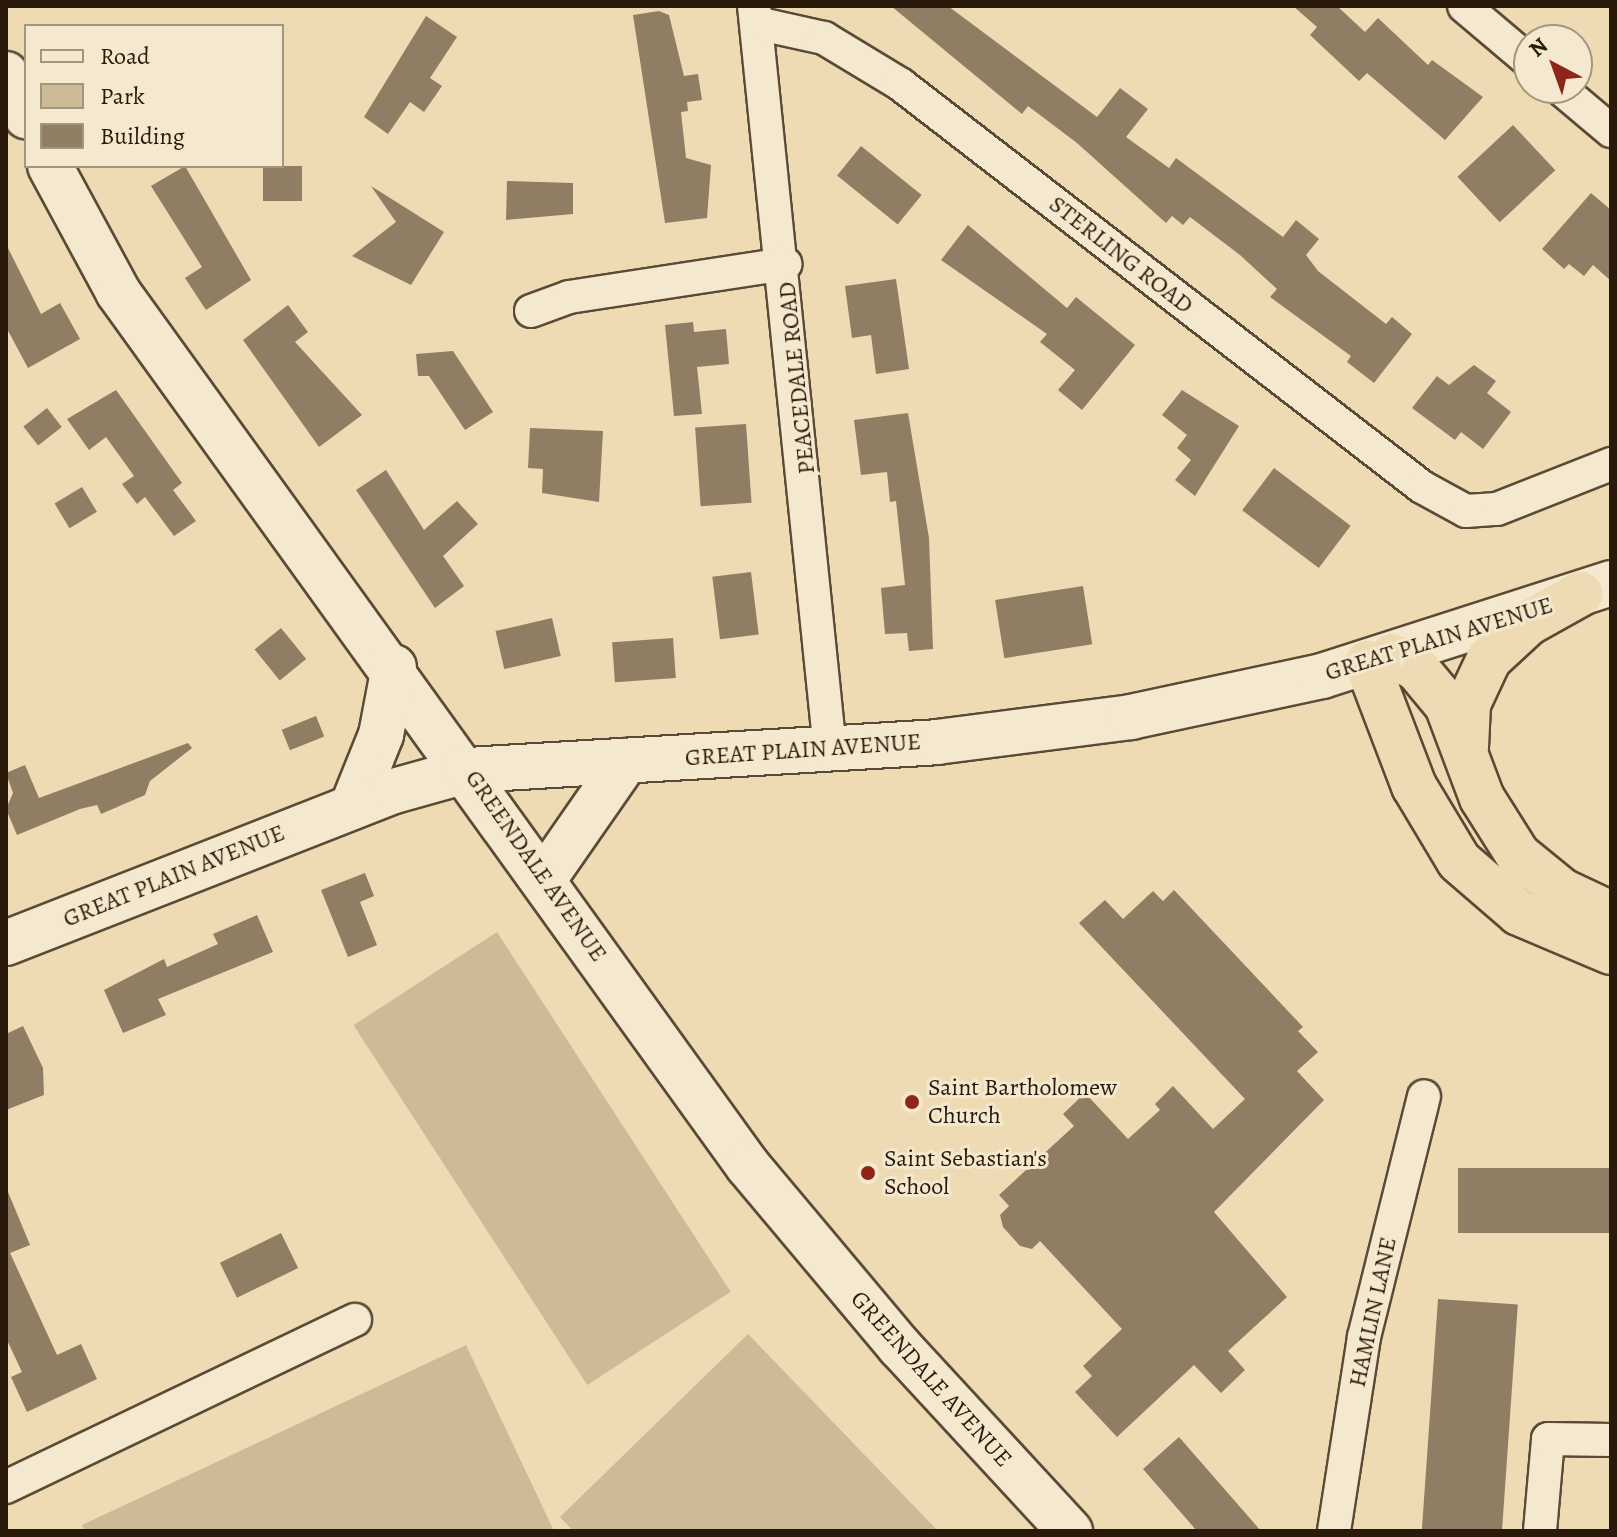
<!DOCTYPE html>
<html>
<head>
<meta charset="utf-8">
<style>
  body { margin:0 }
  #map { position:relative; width:1617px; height:1537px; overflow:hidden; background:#eedbb4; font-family:Alegreya,serif }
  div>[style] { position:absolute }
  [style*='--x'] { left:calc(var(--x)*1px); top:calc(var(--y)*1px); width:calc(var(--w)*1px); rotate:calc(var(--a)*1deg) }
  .green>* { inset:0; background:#cdba97; transform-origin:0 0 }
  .building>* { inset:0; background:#8f7e63; transform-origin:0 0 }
  .roads { filter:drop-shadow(2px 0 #5a4a36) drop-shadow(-2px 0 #5a4a36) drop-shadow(0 2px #5a4a36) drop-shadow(0 -2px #5a4a36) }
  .street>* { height:32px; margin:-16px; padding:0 16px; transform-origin:16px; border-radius:16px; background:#f4e8ce }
  .secondary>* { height:44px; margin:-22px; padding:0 22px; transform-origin:22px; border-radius:22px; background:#f4e8ce }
  .highway>* { height:44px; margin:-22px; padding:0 22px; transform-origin:22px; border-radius:22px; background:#eedbb4 }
  .dots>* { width:22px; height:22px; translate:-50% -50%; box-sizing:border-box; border:4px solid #f4e8ce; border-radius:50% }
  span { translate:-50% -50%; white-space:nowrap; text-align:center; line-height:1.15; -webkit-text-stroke:6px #f4e8ce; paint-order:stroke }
  .street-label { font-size:24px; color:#291a0c }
  .poi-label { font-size:24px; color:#291a0c }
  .left { translate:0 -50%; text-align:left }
  .frame { position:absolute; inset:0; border:8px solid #291a0c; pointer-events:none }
  .legend { position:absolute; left:24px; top:24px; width:260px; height:144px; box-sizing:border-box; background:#f4e8ce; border:2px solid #a39680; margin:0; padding:10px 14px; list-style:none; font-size:24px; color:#291a0c }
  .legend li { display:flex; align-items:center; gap:16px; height:40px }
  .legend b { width:40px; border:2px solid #a39680 }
  .north { position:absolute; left:1513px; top:24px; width:80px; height:80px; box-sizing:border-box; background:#f4e8ce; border:2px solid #a39680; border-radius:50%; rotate:319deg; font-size:22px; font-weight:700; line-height:32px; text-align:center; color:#291a0c }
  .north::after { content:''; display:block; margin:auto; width:28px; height:36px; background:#8f2418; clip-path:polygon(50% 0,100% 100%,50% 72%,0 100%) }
</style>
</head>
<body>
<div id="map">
  <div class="green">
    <div style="left:497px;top:932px;width:429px;height:171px;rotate:57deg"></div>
    <div style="clip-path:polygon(748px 1334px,938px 1531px,573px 1531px,560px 1517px)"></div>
    <div style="clip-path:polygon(466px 1345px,554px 1531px,85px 1531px,82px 1525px)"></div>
  </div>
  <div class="building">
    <div style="clip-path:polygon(891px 6px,948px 6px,1097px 117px,1120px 88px,1148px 109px,1126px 137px,1169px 168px,1176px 158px,1283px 237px,1296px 220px,1319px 239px,1306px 255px,1318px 271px,1386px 324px,1392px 317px,1412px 334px,1374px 383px,1347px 362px,1351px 356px,1270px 297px,1277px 289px,1240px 255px,1190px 217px,1183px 225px,1172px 216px,1166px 223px,1077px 143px,1028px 106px,1022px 114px)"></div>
    <div style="clip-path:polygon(1293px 6px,1337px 6px,1365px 32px,1378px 18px,1428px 65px,1432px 60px,1483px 97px,1445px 140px,1367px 73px,1359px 81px,1310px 35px,1317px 27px)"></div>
    <div style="clip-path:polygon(659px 11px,669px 15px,684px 76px,698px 74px,702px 100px,687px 102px,688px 111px,681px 112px,686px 158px,711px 165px,707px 218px,665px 223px,633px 15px)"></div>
    <div style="clip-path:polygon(426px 16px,457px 37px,430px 78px,442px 86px,424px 112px,410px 102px,388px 134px,364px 117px)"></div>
    <div style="left:1513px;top:125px;width:62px;height:76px;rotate:47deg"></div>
    <div style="left:861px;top:146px;width:78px;height:38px;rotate:39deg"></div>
    <div style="clip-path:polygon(185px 166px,251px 280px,206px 310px,185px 278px,202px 267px,151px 186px)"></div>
    <div style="left:263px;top:166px;width:39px;height:35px"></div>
    <div style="clip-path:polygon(507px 181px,573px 183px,573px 214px,506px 220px)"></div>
    <div style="clip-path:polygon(371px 186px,444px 232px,411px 285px,352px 256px,396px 222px)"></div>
    <div style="clip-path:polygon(1591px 193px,1611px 210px,1611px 281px,1593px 265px,1584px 276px,1569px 264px,1564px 269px,1542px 249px)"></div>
    <div style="clip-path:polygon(968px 225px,1067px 308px,1076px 297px,1135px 345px,1082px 410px,1058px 390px,1075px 370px,1040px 342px,1047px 334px,941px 260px)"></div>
    <div style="clip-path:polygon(6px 244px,41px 314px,60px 303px,80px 339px,28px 368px,6px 327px)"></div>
    <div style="clip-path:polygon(896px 279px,909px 369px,876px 374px,871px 335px,852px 338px,845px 286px)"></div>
    <div style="clip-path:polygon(288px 305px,308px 332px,295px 342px,362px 415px,319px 447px,243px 340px)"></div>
    <div style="clip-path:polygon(693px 322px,694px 332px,726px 329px,729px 364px,697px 367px,702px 414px,674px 416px,665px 325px)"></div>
    <div style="clip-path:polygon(453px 351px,493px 412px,465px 430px,429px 376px,418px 376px,416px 354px)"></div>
    <div style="clip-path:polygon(1474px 365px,1496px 381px,1487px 393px,1511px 412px,1483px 449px,1461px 432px,1455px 440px,1412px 408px,1437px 376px,1449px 385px)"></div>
    <div style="clip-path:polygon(116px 390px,182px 483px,173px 490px,196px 521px,174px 536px,145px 497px,137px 504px,122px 484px,134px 476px,106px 437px,89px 450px,67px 419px)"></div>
    <div style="clip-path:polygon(1182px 390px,1239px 426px,1195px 496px,1175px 480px,1191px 460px,1177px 448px,1187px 435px,1162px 415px)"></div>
    <div style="left:47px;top:408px;width:24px;height:30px;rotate:52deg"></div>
    <div style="clip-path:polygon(908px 413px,929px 538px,933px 649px,909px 651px,907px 633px,885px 634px,881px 588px,905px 585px,896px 501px,890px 502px,887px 472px,861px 475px,854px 420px)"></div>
    <div style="left:746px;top:424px;width:79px;height:51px;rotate:86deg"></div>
    <div style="clip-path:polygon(530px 428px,603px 431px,599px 502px,542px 493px,543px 469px,528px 468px)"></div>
    <div style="left:1274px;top:468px;width:96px;height:53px;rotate:37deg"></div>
    <div style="clip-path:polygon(386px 470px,424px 530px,457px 501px,478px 524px,443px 556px,464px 586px,435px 608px,356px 490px)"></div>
    <div style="left:82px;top:487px;width:29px;height:32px;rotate:59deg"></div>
    <div style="left:751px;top:572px;width:63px;height:39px;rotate:83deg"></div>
    <div style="left:1083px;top:586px;width:59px;height:89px;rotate:81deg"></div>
    <div style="left:552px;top:618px;width:39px;height:58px;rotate:77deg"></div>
    <div style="left:281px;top:628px;width:40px;height:34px;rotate:51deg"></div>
    <div style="left:673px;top:638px;width:40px;height:61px;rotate:86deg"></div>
    <div style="left:316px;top:716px;width:22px;height:37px;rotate:68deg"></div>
    <div style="clip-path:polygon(188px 743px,192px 748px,150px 781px,145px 795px,101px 814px,97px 805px,80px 809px,17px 835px,6px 809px,13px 793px,6px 773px,25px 765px,39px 798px)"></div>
    <div style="clip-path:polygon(365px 873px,374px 896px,360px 902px,377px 945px,348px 957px,321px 890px)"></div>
    <div style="clip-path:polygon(1174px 890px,1303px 1027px,1298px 1031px,1318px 1052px,1297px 1071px,1324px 1100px,1214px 1212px,1287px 1297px,1228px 1351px,1245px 1370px,1221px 1393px,1194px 1365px,1117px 1437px,1075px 1392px,1092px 1376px,1083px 1366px,1122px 1329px,1040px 1241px,1032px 1249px,1020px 1246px,1003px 1227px,1000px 1215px,1009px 1206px,999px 1195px,1074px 1126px,1063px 1114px,1085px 1093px,1128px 1139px,1160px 1110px,1155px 1104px,1173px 1086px,1213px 1129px,1245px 1099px,1079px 923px,1105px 900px,1123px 919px,1153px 891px,1163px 901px)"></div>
    <div style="clip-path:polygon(257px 915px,273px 952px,158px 999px,166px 1015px,123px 1033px,104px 990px,164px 959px,167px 967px,218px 944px,213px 934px)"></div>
    <div style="clip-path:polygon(23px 1026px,43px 1068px,44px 1095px,6px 1110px,6px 1034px)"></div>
    <div style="left:1458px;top:1168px;width:153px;height:65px"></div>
    <div style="clip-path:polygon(6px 1187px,30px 1245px,10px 1253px,57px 1355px,81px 1344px,97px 1379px,27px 1412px,11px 1377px,22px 1372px,6px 1338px)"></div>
    <div style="left:281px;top:1233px;width:39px;height:68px;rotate:64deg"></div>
    <div style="left:1438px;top:1299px;width:80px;height:233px;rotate:4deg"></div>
    <div style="clip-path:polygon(1179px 1437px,1261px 1531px,1197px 1531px,1143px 1469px)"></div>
  </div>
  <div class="roads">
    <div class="street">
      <div style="--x:754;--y:6;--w:748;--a:84.17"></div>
      <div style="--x:1464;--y:6;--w:85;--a:40.2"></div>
      <div style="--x:756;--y:23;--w:70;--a:12.4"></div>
      <div style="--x:824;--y:38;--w:89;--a:31.2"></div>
      <div style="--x:900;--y:84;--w:659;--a:37.67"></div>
      <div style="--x:1422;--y:487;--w:50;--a:28.6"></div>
      <div style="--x:1466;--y:511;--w:31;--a:-4"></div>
      <div style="--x:1497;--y:509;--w:123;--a:-21.5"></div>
      <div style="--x:1560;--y:88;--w:67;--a:40.1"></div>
      <div style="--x:531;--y:311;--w:40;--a:-20.2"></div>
      <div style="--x:569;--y:297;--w:219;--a:-8.7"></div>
      <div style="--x:6;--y:1487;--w:387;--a:-25.6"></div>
      <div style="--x:1334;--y:1531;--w:196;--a:-81.2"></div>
      <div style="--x:1364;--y:1337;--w:248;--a:-76"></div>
      <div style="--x:1540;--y:1531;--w:92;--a:-85"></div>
      <div style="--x:1548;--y:1439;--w:63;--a:0.9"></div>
    </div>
    <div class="secondary">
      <div style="--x:6;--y:74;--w:47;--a:64.5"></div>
      <div style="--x:50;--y:166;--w:143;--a:61.6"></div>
      <div style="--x:118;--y:292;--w:1077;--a:54.22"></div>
      <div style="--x:748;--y:1166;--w:236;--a:50"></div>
      <div style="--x:900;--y:1347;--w:251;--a:47.3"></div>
      <div style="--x:352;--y:807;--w:78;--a:-68.1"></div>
      <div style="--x:381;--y:735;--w:69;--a:-79.2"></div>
      <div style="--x:544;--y:879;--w:144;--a:-55.2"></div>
      <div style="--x:6;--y:943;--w:417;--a:-21.4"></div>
      <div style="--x:394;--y:791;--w:78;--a:-15.6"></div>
      <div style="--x:469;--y:770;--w:469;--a:-3.4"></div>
      <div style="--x:937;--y:742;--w:196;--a:-7.3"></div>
      <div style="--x:1131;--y:717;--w:195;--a:-12.1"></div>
      <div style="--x:1322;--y:676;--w:304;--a:-17.8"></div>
    </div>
    <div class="highway">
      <div style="--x:1392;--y:656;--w:28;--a:27"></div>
      <div style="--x:1417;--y:669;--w:47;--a:50.2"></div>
      <div style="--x:1447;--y:705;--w:99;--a:69.4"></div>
      <div style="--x:1482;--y:798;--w:67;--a:57.7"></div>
      <div style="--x:1518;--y:855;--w:57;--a:39.3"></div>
      <div style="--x:1562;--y:891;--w:54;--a:25.1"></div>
      <div style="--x:1367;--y:663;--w:132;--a:69.1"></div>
      <div style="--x:1414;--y:786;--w:87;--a:59"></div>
      <div style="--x:1459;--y:861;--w:79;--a:40.9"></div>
      <div style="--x:1519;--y:913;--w:100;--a:23"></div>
      <div style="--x:1466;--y:747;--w:43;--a:-87.3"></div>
      <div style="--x:1468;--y:704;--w:50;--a:-65"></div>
      <div style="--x:1489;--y:659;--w:53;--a:-42.7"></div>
      <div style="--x:1528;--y:623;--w:60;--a:-29.1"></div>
    </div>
  </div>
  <div class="dots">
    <div style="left:912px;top:1102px;background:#8f2418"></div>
    <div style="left:868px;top:1173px;background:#8f2418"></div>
  </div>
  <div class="street-label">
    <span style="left:1121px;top:255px;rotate:38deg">STERLING ROAD</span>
    <span style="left:797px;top:378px;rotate:-96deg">PEACEDALE ROAD</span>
    <span style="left:1439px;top:639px;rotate:-17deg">GREAT PLAIN AVENUE</span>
    <span style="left:803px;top:750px;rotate:-4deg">GREAT PLAIN AVENUE</span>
    <span style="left:536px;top:866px;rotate:55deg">GREENDALE AVENUE</span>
    <span style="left:174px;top:876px;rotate:-22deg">GREAT PLAIN AVENUE</span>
    <span style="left:1373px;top:1312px;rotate:-78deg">HAMLIN LANE</span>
    <span style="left:931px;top:1379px;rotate:48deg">GREENDALE AVENUE</span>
  </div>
  <div class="poi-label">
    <span class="left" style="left:928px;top:1102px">Saint Bartholomew<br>Church</span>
    <span class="left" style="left:884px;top:1173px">Saint Sebastian's<br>School</span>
  </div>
  <div class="frame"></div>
  <ul class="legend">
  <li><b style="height:10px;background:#f4e8ce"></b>Road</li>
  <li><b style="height:22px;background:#cdba97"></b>Park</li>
  <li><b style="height:22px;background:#8f7e63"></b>Building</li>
  </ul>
  <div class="north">N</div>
</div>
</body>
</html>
